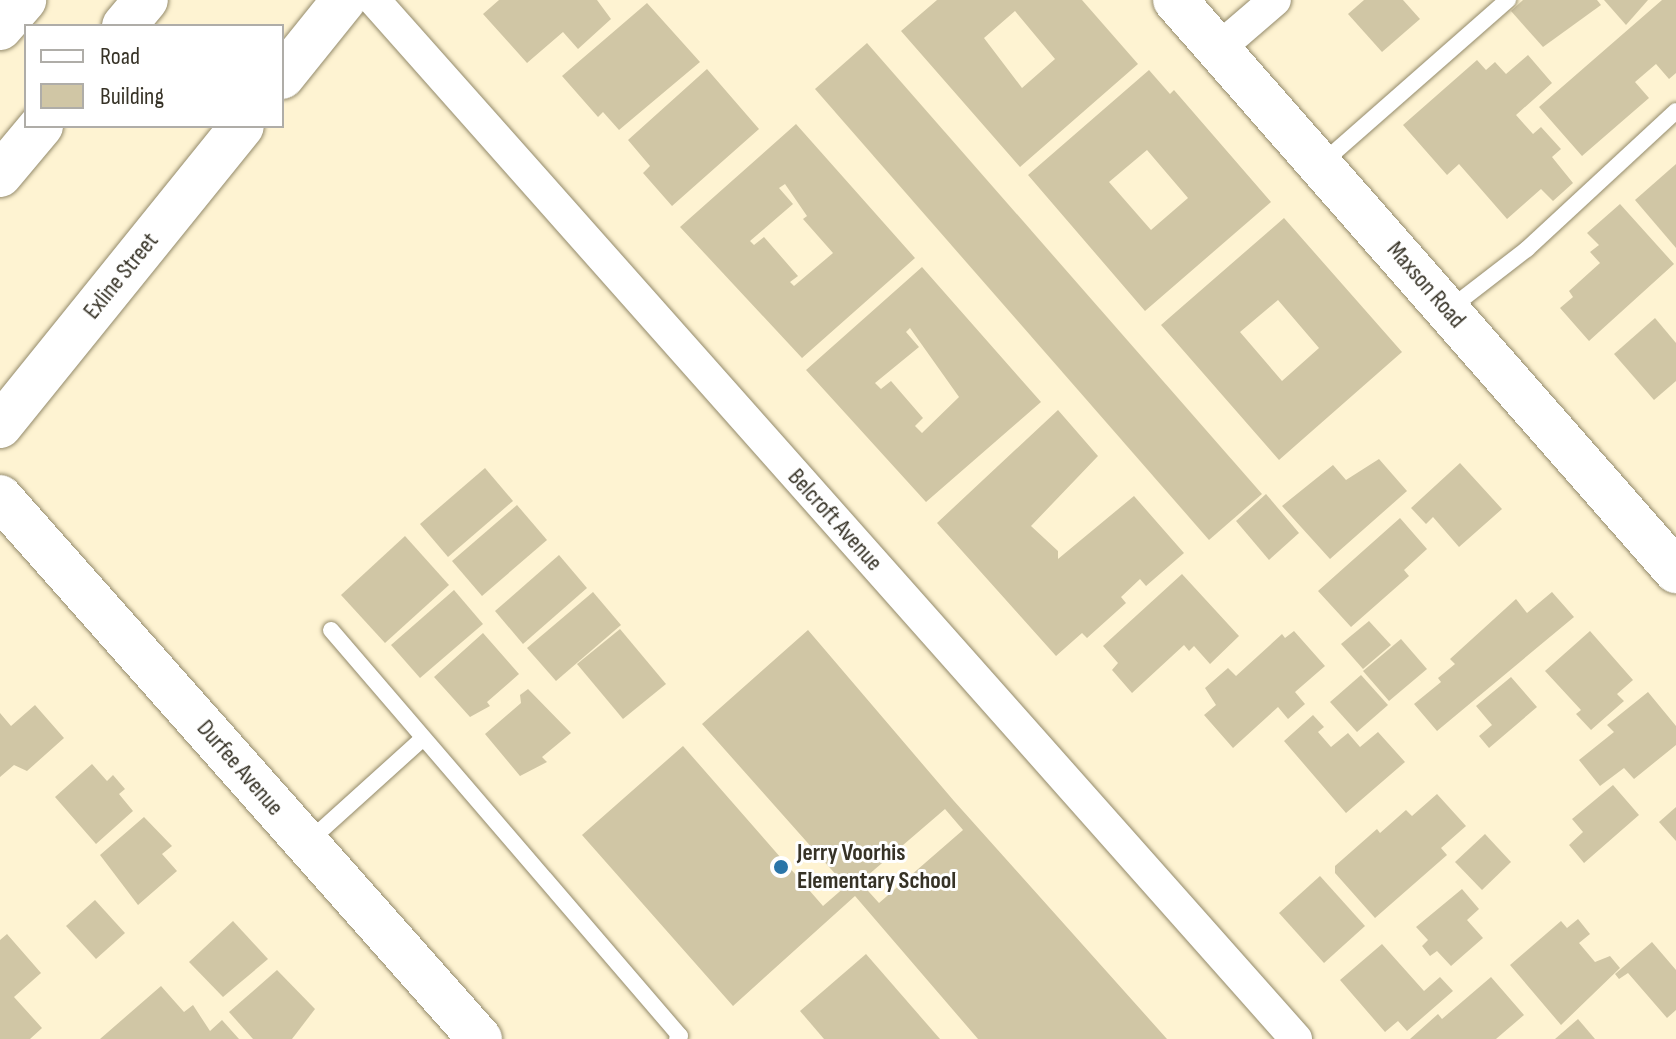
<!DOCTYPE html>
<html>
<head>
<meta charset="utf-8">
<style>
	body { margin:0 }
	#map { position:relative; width:1676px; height:1039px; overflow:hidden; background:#fef3d2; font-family:"Sofia Sans Condensed",sans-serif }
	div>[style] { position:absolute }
	.building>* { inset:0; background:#d0c6a5 }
	.roads { filter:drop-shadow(0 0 2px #938a6b) drop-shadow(0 0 2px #938a6b) }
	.lane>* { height:16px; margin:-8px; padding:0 8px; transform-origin:8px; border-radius:8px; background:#fff }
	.street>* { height:32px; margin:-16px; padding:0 16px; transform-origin:16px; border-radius:16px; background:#fff }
	.secondary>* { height:44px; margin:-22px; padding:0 22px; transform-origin:22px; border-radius:22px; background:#fff }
	.highway>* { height:44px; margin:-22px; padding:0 22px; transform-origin:22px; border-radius:22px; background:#fff }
	.dots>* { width:22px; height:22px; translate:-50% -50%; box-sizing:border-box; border:4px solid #fff; border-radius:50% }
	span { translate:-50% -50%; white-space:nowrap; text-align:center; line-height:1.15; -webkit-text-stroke:6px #fff; paint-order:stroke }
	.street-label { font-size:24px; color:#363226 }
	.poi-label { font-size:24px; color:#363226; font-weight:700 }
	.left { translate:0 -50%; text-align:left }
	.legend { position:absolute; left:24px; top:24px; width:260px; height:104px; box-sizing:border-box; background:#fff; border:2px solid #afada8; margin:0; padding:10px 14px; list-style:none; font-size:24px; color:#363226 }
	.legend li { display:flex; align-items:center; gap:16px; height:40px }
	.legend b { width:40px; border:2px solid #afada8 }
</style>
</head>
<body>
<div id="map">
	<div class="building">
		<i style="clip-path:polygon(499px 0,597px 0,611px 19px,578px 49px,563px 32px,527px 63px,483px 14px)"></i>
		<i style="clip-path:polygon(evenodd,937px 0,1082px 0,1138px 64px,1020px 167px,901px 31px,937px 0,1015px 11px,1055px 59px,1022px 88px,984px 38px,1015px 11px)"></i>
		<i style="clip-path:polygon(1364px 0,1403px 0,1420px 19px,1382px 52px,1348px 14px)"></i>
		<i style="clip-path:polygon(1523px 0,1597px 0,1601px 5px,1543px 47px,1511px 11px)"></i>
		<i style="clip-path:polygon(1604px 0,1648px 0,1626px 25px)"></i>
		<i style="clip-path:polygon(1662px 0,1676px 0,1676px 73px,1669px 79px,1656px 64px,1635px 82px,1649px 98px,1582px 156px,1539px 107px)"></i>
		<i style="clip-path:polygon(647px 3px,700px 62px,619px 130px,603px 112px,598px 117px,562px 76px)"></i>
		<i style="clip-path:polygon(867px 43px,1262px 494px,1209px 540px,815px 89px)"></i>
		<i style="clip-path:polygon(1528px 55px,1552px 83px,1516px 115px,1533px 134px,1541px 127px,1561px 149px,1552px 157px,1573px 183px,1553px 201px,1541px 189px,1507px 219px,1459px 164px,1447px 175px,1403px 125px,1477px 60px,1486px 70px,1495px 62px,1506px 74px)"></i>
		<i style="clip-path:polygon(707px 69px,759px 129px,672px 206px,643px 173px,650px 166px,628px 140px)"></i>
		<i style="clip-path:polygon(evenodd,1149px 70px,1170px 94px,1174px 90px,1271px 202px,1145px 311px,1028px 175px,1149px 70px,1147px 150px,1188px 198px,1151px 230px,1109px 182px,1147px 150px)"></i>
		<i style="clip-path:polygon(evenodd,796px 124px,915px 258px,802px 358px,680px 227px,796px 124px,785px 184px,807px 216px,803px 219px,833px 253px,794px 286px,790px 282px,798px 276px,764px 237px,754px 245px,750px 241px,793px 204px,779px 188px,785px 184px)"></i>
		<i style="clip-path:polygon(1676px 164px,1676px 248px,1635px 200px)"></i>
		<i style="clip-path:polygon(1620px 204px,1674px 264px,1589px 341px,1560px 308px,1573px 297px,1569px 291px,1600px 263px,1590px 252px,1599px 245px,1587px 233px)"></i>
		<i style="clip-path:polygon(evenodd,1284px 218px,1402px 352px,1279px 460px,1161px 325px,1284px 218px,1278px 300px,1319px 348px,1282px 381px,1240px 332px,1278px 300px)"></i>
		<i style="clip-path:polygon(evenodd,922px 267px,1041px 402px,926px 502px,806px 370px,922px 267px,910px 328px,959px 397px,922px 433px,915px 426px,923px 418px,891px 381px,881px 389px,875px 383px,919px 347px,906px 332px,910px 328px)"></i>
		<i style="clip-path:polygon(1655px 318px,1676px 343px,1676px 381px,1654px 400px,1614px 354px)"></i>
		<i style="clip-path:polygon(1058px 410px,1098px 456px,1031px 526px,1058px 551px,1058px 559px,1134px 496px,1184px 553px,1146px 586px,1140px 579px,1121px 597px,1126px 603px,1087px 638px,1082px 633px,1056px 656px,937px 523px)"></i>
		<i style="clip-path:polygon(1379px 459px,1407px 491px,1330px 559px,1282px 506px,1333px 465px,1346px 480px)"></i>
		<i style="clip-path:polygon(1460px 463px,1502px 509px,1459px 547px,1433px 517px,1426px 524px,1411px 508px)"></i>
		<i style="clip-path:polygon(485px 468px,513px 501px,448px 557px,420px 524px)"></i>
		<i style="clip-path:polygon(1266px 494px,1299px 533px,1269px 560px,1236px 521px)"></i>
		<i style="clip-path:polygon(517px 505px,547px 540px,482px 596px,452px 561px)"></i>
		<i style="clip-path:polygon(1400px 518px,1427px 549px,1404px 570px,1409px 576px,1351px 627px,1318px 591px)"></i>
		<i style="clip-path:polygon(405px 536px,449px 585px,385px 643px,341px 595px)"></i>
		<i style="clip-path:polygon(559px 555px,587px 588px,523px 644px,495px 611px)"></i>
		<i style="clip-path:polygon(1182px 574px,1239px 636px,1210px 664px,1194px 646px,1189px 651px,1184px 645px,1132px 693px,1112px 670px,1118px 663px,1103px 646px)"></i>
		<i style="clip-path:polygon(454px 590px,483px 624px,420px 678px,391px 645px)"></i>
		<i style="clip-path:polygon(593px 592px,621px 625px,556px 681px,527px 648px)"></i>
		<i style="clip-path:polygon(1552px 592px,1574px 617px,1437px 731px,1414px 704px,1441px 682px,1438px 678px,1455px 664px,1450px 659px,1516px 599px,1527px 613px)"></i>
		<i style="clip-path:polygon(1369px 621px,1391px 645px,1363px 669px,1341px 644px)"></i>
		<i style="clip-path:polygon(620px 629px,666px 684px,623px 719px,577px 664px)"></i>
		<i style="clip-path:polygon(evenodd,808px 630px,954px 801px,1167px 1039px,978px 1039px,855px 896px,733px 1006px,582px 835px,683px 746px,823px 906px,846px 886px,702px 724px,808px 630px,945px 809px,963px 830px,879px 903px,860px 882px,945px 809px)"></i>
		<i style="clip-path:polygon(1294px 631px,1325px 666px,1295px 692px,1305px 704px,1288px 719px,1278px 707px,1233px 748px,1204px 715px,1216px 705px,1205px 688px,1228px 668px,1236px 676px,1282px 634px,1285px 638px)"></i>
		<i style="clip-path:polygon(1590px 631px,1633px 680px,1617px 694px,1624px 701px,1591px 730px,1576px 714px,1581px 710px,1545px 671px)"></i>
		<i style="clip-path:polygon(483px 633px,519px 674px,487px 702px,490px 706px,470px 717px,434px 677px)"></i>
		<i style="clip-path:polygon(1401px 639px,1427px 669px,1389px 701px,1363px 671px)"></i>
		<i style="clip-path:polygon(1361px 675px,1388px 705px,1357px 732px,1330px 702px)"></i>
		<i style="clip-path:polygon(1511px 677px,1537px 707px,1489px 748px,1479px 736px,1492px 725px,1476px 706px)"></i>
		<i style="clip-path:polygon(528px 689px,571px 733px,542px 757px,547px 762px,520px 776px,485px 734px,521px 703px,520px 695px)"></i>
		<i style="clip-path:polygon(1648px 692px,1676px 726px,1676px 745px,1634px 779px,1624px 768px,1600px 786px,1579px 760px,1614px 732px,1607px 725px)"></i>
		<i style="clip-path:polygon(35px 705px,64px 738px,27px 771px,14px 765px,0 777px,0 713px,11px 726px)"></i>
		<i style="clip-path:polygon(1313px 715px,1324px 727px,1318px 732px,1331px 747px,1348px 733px,1360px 747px,1378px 732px,1405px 762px,1346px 813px,1284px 741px)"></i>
		<i style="clip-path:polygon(92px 764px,107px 781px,113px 775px,125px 789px,119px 794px,133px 811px,96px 844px,55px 797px)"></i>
		<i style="clip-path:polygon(1613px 785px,1639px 815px,1584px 863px,1569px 845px,1583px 832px,1572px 819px)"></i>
		<i style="clip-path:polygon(1437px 794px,1466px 826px,1441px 848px,1447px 855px,1375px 918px,1335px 873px,1335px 866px,1377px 829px,1380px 833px,1406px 810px,1412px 816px)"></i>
		<i style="clip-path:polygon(1676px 807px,1676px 841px,1659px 822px)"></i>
		<i style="clip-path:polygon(144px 817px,172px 846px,162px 854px,177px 871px,138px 905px,100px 855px)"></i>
		<i style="clip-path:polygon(1485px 834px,1511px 862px,1482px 890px,1455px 862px)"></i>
		<i style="clip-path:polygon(1320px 876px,1365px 926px,1324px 963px,1279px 913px)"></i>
		<i style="clip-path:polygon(1462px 889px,1479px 909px,1467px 920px,1483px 938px,1451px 966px,1437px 951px,1430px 956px,1422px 946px,1428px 940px,1416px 927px)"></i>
		<i style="clip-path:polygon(95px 900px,125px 933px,96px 959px,66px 926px)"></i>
		<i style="clip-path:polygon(1578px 919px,1590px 934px,1579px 943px,1595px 962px,1610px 956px,1620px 968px,1561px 1025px,1510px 965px,1561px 921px,1567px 928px)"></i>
		<i style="clip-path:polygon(233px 921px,268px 959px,223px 997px,189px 962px)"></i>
		<i style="clip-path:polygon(7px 934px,41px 973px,14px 997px,42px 1028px,30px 1039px,0 1039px,0 940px)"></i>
		<i style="clip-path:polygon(1652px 942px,1676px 970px,1676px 1010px,1667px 1018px,1628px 973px,1619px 979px,1615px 974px)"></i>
		<i style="clip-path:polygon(1382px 944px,1424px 991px,1440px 977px,1453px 991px,1407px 1031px,1398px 1021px,1385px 1032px,1340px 980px)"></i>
		<i style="clip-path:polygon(866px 954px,940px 1039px,824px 1039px,800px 1011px)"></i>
		<i style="clip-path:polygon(277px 970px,315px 1009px,292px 1039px,253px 1039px,229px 1012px)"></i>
		<i style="clip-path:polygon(1491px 977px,1524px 1015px,1496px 1039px,1410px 1039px,1438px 1014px,1442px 1019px)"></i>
		<i style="clip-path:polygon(161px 986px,184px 1012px,193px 1005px,210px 1031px,222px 1020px,239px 1039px,100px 1039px)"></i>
		<i style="clip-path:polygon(1578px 1019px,1595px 1039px,1555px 1039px)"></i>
	</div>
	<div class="roads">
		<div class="lane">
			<i style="left:1321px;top:164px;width:249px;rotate:-41.3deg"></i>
			<i style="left:1448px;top:310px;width:100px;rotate:-37.7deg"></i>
			<i style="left:1527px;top:249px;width:203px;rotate:-42.8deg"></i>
			<i style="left:331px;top:630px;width:535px;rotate:49.32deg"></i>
			<i style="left:680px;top:1036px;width:4px;rotate:135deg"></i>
			<i style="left:307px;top:843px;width:154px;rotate:-42.1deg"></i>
		</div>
		<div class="street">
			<i style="left:374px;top:0;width:1389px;rotate:48.41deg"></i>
			<i style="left:1218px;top:49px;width:75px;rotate:-40.7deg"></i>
		</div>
		<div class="secondary">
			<i style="left:1175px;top:0;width:760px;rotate:48.74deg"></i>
			<i style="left:282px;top:77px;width:99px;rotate:-51.2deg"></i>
			<i style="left:0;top:426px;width:385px;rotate:-51.1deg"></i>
			<i style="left:0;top:497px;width:724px;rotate:48.47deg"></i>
		</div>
		<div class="highway">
			<i style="left:124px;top:26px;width:34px;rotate:-50deg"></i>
			<i style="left:0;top:28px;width:37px;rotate:-49deg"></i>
			<i style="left:0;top:175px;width:64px;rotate:-50.1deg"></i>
		</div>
	</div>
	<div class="dots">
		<i style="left:781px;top:867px;background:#2a75a8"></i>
	</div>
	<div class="street-label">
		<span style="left:121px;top:276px;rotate:-51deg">Exline Street</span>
		<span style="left:1426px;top:285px;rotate:49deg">Maxson Road</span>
		<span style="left:835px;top:520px;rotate:48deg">Belcroft Avenue</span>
		<span style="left:240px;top:768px;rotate:49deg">Durfee Avenue</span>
	</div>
	<div class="poi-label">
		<span class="left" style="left:797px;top:867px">Jerry Voorhis<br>Elementary School</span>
	</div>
	<ul class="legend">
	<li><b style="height:10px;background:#fff"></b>Road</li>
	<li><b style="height:22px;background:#d0c6a5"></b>Building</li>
	</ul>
</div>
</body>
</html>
